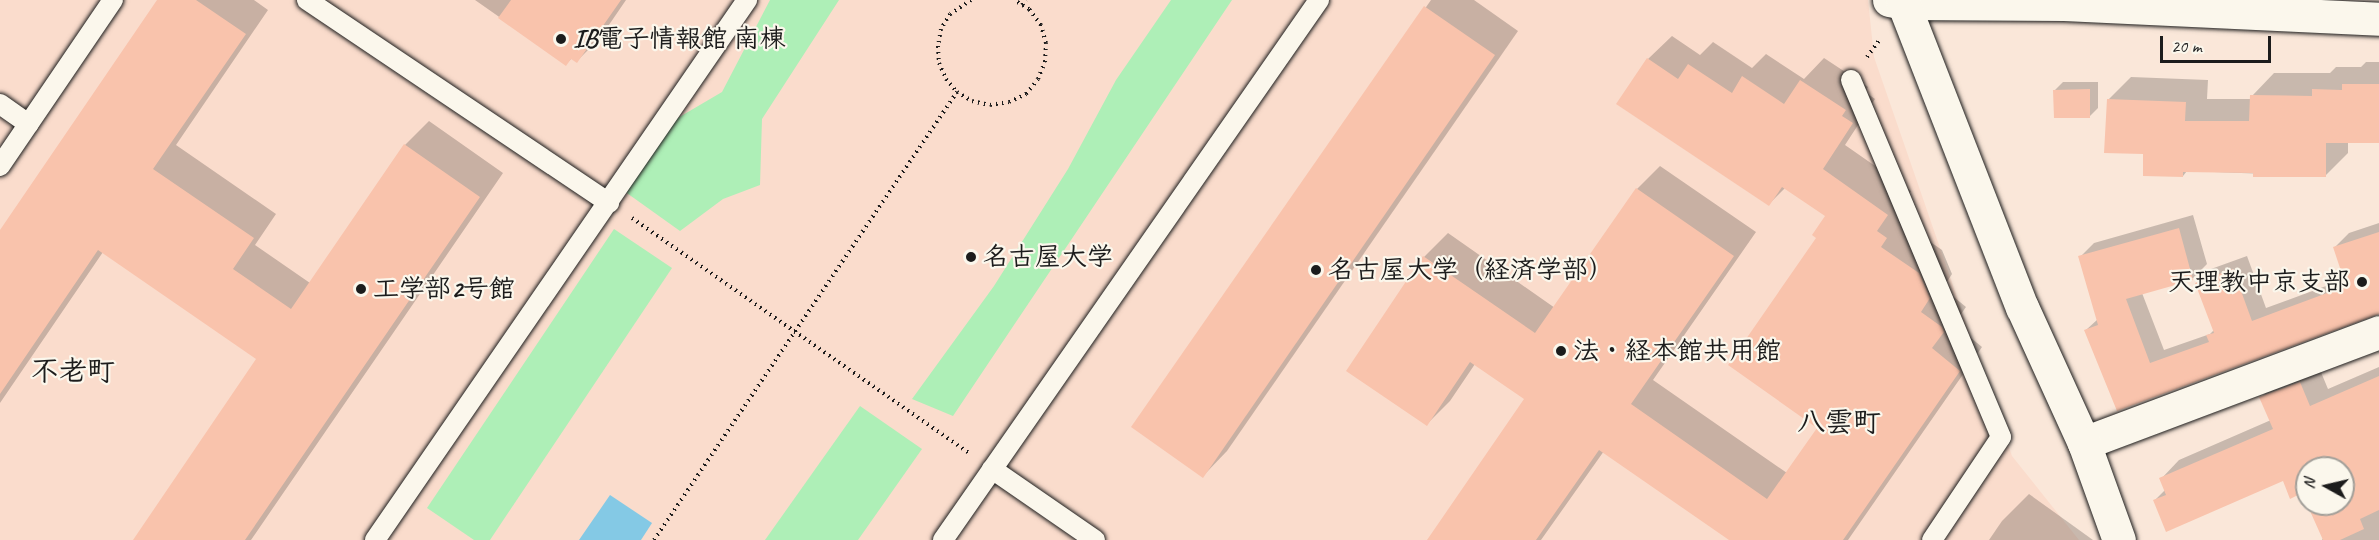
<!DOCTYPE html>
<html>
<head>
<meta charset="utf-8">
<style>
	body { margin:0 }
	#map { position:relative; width:2379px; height:540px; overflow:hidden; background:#fae7d9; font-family:Caveat,"Klee One",sans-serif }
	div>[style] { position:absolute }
	.built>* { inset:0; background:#fadccc }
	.green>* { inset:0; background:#aeefb7 }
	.water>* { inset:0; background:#84c9e5 }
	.shadow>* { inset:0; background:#0003 }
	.building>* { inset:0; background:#f9c3ac }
	.path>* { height:4px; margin-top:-2px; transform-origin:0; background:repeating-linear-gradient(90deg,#1c1c1c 0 1.5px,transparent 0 6px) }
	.roads { filter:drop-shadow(0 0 2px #1c1c1c) drop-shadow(0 0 2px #1c1c1c) }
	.service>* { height:20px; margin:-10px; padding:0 10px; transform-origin:10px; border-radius:10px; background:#fbf7ec }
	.minor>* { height:33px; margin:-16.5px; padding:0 16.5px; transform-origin:16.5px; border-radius:16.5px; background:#fbf7ec }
	.tertiary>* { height:33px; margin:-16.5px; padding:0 16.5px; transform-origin:16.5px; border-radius:16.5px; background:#fbf7ec }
	.dots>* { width:16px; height:16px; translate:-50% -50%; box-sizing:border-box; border:3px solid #fbf7ec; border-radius:50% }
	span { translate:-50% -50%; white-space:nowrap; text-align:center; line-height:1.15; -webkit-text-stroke:4.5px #fbf7ec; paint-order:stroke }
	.poi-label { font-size:26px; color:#1c1c1c; font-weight:700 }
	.left { translate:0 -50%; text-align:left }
	.right { translate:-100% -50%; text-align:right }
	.quarter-label { font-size:28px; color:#1c1c1c; font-weight:700 }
	.north { position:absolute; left:2295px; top:456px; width:60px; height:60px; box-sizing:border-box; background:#fbf7ec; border:2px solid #a29f99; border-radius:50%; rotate:278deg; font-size:16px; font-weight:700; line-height:24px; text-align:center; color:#1c1c1c }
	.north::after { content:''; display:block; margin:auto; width:21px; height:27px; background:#1c1c1c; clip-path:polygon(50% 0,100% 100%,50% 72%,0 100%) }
	.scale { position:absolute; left:2160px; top:36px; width:111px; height:27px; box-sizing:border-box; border:3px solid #1c1c1c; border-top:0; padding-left:8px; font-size:18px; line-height:21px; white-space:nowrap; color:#1c1c1c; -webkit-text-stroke:4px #fbf7ec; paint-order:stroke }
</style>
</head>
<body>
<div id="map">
	<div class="built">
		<i style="clip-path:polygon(0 0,1868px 0,1874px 57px,2012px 456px,2079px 540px,0 540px)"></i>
	</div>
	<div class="green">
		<i style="clip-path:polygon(770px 0,839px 0,762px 119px,760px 185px,723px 199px,680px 231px,624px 191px,676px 119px,722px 92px)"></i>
		<i style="clip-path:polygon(1171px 0,1232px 0,953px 416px,912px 399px,994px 286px,1068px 169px,1116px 80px)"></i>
		<i style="clip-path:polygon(614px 229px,672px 268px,490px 540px,474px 540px,427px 508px)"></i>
		<i style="clip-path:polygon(860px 406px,922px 449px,858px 540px,765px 540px)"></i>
	</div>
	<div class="water">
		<i style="clip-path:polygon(610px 495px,652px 523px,641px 540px,579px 540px)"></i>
	</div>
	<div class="shadow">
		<i style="clip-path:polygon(159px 0,254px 0,268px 10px,176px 145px,276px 214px,255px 245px,310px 283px,405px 145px,429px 121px,503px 173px,251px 540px,135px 540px,258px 359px,103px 252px,0 403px,0 232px)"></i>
		<i style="clip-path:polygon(475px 0,626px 0,600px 38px,577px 61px,572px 58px,566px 64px)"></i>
		<i style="clip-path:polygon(1431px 0,1474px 0,1518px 31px,1227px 451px,1203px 476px,1133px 427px)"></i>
		<i style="clip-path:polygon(1672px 36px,1700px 55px,1713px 42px,1752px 68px,1766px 54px,1804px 79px,1824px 58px,1868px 87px,1865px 92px,1875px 99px,1845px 145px,1911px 191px,1900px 207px,1903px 223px,1942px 250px,1952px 274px,1943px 288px,1966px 307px,1954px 324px,1982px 347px,1848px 540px,1731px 540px,1604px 451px,1541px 540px,1429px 540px,1526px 399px,1475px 364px,1450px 401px,1427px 424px,1348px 370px,1424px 257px,1448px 233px,1555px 308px,1637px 189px,1660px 166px,1756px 232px,1653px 380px,1787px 473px,1819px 427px,1819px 238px,1827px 216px,1785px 188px,1769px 204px,1618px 104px,1648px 59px)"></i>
		<i style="clip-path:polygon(2366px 62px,2379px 62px,2379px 142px,2348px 142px,2348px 153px,2325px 176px,2187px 171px,2183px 176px,2145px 153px,2108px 100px,2131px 77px,2208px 80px,2207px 99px,2252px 99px,2252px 96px,2274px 73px,2330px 73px,2336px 67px,2361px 67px)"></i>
		<i style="clip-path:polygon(2063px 82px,2098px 82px,2098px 108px,2090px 116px,2055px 90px)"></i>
		<i style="clip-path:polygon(2193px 215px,2207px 264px,2193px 278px,2142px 293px,2164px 350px,2210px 334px,2214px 330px,2197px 283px,2211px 269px,2247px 256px,2266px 308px,2345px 279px,2335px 247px,2349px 233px,2379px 223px,2379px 314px,2118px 409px,2086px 330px,2098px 319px,2080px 257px,2094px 243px)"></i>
		<i style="clip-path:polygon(2318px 365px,2328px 389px,2379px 367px,2379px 540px,2322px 540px,2323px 538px,2308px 504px,2343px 504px,2343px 468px,2307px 468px,2307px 501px,2303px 491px,2283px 479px,2154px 501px,2165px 490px,2161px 479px,2179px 460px,2271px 420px,2261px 398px,2279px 379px)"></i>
		<i style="clip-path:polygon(2029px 494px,2093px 540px,1989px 540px,2002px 521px)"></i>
	</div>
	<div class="building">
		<i style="clip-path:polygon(157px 0,196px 0,246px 34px,153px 169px,254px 238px,233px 269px,291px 309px,404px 144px,480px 197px,245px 540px,133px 540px,256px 359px,98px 250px,0 394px,0 230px)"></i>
		<i style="clip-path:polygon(511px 0,621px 0,577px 63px,571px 59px,566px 66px,498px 18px)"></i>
		<i style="clip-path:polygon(1424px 6px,1495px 55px,1203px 478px,1131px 427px)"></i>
		<i style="clip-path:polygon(1647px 58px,1678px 79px,1688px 64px,1732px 93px,1742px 76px,1784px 104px,1800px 80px,1846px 110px,1842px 116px,1853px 123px,1823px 169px,1888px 215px,1877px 231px,1887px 238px,1881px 247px,1919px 273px,1930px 298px,1921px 312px,1942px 327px,1944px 332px,1932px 348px,1960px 371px,1843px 540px,1729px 540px,1599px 450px,1536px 540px,1427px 540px,1524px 399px,1470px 362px,1427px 426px,1346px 371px,1423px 256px,1535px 333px,1636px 188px,1734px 256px,1631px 404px,1767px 499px,1817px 428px,1728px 365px,1816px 238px,1812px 235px,1825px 216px,1782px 187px,1769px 206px,1616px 104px)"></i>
		<i style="clip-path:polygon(2342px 84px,2379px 84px,2379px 143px,2326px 143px,2326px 177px,2253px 177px,2253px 173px,2183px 172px,2183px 177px,2143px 176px,2143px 154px,2104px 153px,2107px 99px,2186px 102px,2185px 121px,2249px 121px,2250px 95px,2312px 96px,2312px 89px,2342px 90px)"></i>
		<i style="clip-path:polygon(2090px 89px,2090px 118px,2054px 118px,2053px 90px)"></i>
		<i style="clip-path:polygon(2179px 228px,2193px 280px,2126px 299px,2150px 363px,2209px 342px,2206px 335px,2214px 333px,2195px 283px,2233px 269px,2252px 321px,2346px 286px,2333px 247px,2379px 232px,2379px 314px,2117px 411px,2084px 330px,2098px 325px,2078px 256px)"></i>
		<i style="clip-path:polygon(evenodd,2379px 376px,2379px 510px,2360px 519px,2364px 529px,2340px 540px,2323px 540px,2302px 493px,2290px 499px,2283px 481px,2166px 532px,2153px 500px,2166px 495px,2159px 478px,2273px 429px,2259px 397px,2300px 382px,2310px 406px,2379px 376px,2307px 468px,2343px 468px,2343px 504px,2307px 504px,2307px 468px)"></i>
	</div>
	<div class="path">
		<i style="left:971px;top:0;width:25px;rotate:146deg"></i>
		<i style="left:950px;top:14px;width:17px;rotate:121deg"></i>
		<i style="left:941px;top:29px;width:17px;rotate:100deg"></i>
		<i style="left:938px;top:46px;width:17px;rotate:87deg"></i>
		<i style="left:939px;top:63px;width:17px;rotate:66deg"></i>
		<i style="left:946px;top:79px;width:17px;rotate:50deg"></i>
		<i style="left:957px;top:92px;width:17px;rotate:31deg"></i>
		<i style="left:972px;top:101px;width:18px;rotate:13deg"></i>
		<i style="left:990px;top:105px;width:19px;rotate:-9deg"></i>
		<i style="left:1009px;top:102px;width:19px;rotate:-25deg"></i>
		<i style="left:1026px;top:94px;width:19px;rotate:-51deg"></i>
		<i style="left:1038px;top:79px;width:18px;rotate:-68deg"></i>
		<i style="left:1045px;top:62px;width:19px;rotate:-87deg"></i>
		<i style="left:1046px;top:43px;width:19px;rotate:-106deg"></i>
		<i style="left:1041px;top:25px;width:20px;rotate:-127deg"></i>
		<i style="left:1029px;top:9px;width:17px;rotate:-149deg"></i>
		<i style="left:1022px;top:5px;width:6px;rotate:-51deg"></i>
		<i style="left:1867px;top:57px;width:22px;rotate:-54deg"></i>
		<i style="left:632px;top:218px;width:412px;rotate:34.9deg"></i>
		<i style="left:654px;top:540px;width:541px;rotate:-55.93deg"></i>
	</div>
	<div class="roads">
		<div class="service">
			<i style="left:307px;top:0;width:364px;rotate:33.9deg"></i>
			<i style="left:1851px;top:80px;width:387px;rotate:67.2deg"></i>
			<i style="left:2001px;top:437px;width:124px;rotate:123.8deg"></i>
			<i style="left:0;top:104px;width:35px;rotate:35deg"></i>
			<i style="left:0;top:166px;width:201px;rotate:-55.8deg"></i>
			<i style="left:992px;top:469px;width:125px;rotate:34.6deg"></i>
			<i style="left:375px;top:540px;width:656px;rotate:-55.44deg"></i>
			<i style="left:943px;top:540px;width:658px;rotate:-55.15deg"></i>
		</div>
		<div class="minor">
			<i style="left:2084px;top:443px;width:315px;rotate:-20.6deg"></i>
		</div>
		<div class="tertiary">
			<i style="left:1889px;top:0;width:15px;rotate:11deg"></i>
			<i style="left:1904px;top:3px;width:160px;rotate:0.4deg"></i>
			<i style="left:2064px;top:4px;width:315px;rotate:2.7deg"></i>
			<i style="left:1902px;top:0;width:330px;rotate:68.7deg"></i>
			<i style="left:2022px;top:307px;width:149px;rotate:65.5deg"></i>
			<i style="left:2084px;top:443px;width:103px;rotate:70.2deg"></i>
		</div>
	</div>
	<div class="dots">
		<i style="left:561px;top:39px;background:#1c1c1c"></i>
		<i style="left:971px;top:257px;background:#1c1c1c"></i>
		<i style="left:1316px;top:270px;background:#1c1c1c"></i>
		<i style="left:2362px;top:282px;background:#1c1c1c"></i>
		<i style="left:361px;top:289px;background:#1c1c1c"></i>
		<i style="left:1561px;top:351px;background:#1c1c1c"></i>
	</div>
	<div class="poi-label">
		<span class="left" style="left:573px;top:39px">IB電子情報館 南棟</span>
		<span class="left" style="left:983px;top:257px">名古屋大学</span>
		<span class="left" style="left:1328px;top:270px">名古屋大学（経済学部）</span>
		<span class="right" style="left:2350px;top:282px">天理教中京支部</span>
		<span class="left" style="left:373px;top:289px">工学部2号館</span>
		<span class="left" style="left:1573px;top:351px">法・経本館共用館</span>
	</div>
	<div class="quarter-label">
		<span style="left:73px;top:371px">不老町</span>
		<span style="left:1839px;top:422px">八雲町</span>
	</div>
	<div class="north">N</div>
	<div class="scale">20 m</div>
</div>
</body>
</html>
